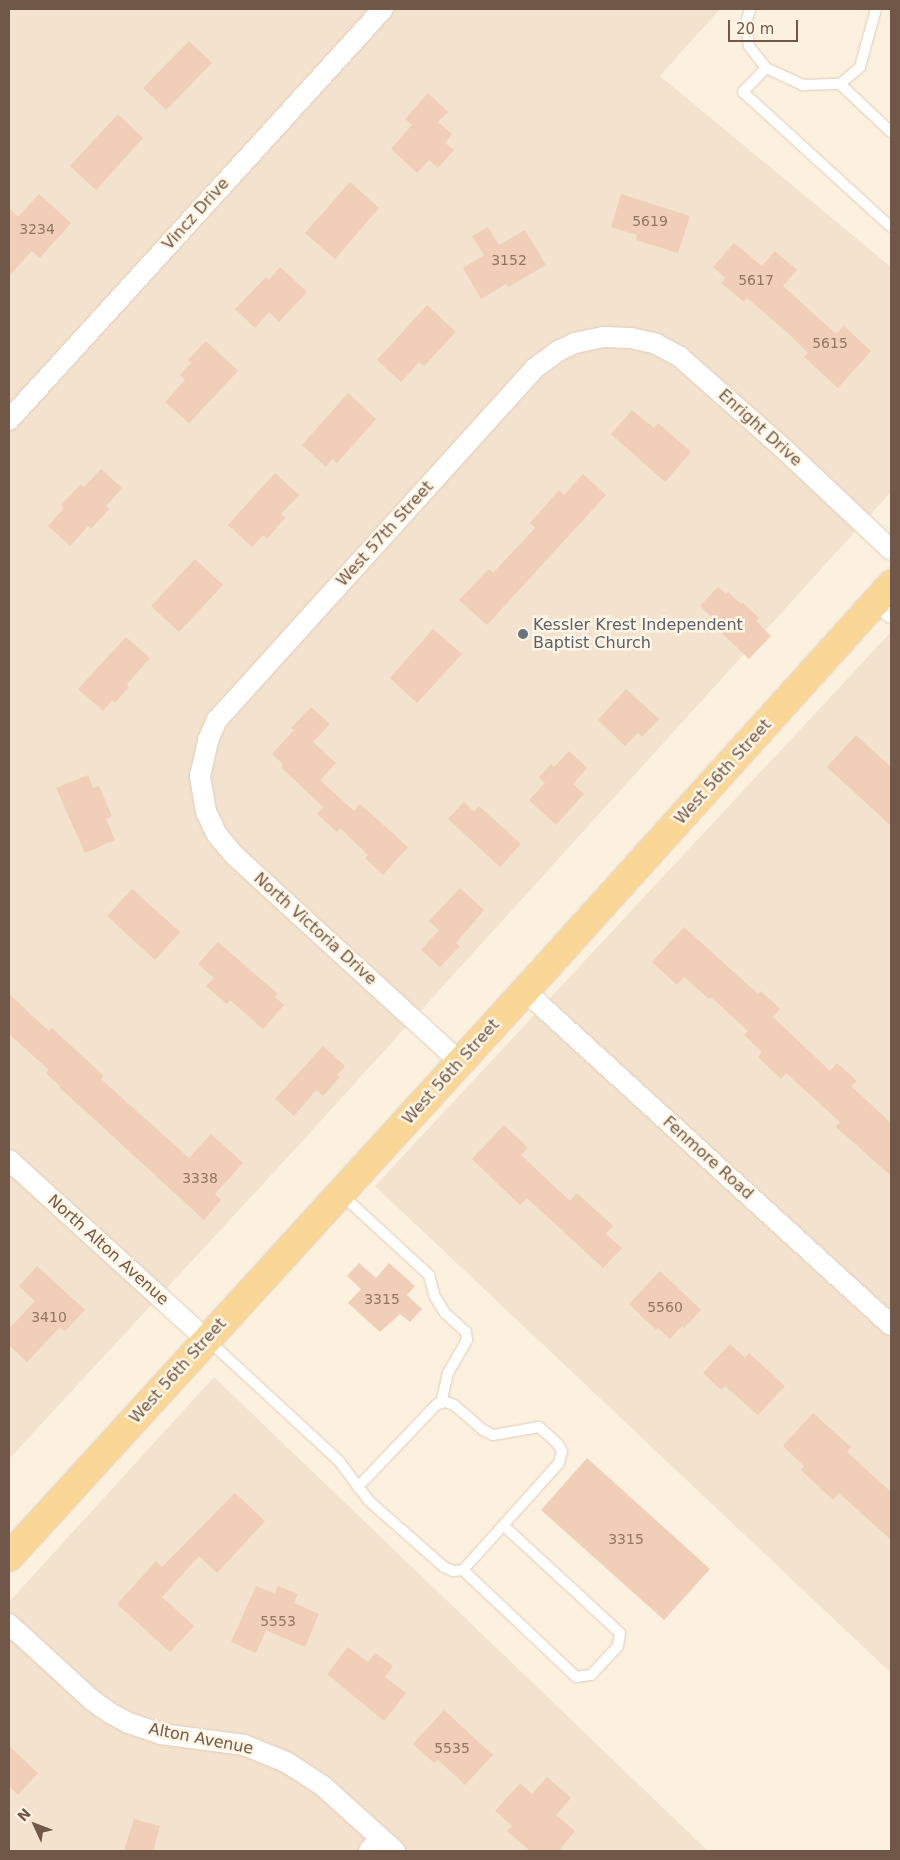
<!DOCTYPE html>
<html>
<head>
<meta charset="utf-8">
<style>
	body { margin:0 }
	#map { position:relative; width:900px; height:1860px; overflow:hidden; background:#fcf1df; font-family:"DejaVu Sans",sans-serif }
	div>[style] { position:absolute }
	.residential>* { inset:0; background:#f3e2ce }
	.building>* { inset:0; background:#f1ceb7 }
	.roads { filter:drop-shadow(0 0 1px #dfcdbb) drop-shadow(0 0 1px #dfcdbb) }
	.service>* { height:10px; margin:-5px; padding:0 5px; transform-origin:5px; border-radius:5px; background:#fff }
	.minor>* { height:20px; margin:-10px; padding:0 10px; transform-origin:10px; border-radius:10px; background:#fff }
	.primary>* { height:28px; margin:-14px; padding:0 14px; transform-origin:14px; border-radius:14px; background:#fad697 }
	.dots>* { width:14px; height:14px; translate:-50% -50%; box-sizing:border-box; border:2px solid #fff5e5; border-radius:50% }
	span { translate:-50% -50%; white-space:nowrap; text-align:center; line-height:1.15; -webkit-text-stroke:5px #fff5e5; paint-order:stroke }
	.number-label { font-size:14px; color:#917563 }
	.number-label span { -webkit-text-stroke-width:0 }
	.street-label { font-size:16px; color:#715747 }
	.worship-label { font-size:16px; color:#5b616d }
	.left { translate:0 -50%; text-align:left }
	.frame { position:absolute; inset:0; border:10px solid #715747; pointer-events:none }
	.north { position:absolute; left:10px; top:1800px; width:50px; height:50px; -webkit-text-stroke:4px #fff5e5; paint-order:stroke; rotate:313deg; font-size:14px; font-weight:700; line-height:20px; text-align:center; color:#715747 }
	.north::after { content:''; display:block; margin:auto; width:18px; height:22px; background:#715747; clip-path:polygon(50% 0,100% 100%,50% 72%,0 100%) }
	.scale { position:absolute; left:728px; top:20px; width:70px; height:22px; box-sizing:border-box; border:2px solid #715747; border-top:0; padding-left:6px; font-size:15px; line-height:18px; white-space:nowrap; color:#715747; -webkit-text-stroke:4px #fff5e5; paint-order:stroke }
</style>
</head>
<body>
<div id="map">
	<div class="residential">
		<i style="clip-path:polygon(9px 9px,720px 9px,660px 76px,891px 267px,891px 492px,298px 1146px,9px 1459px)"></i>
		<i style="clip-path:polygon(891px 632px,891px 1673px,375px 1186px)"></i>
		<i style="clip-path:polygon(214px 1377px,708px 1851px,9px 1851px,9px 1602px)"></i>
	</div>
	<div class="building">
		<i style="clip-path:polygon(189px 41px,212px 63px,166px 110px,143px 88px)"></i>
		<i style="clip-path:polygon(428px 93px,448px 112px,438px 122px,452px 134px,445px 143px,454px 150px,438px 168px,429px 160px,417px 173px,391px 149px,412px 125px,405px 119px)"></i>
		<i style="clip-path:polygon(118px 114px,143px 138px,96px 190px,70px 166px)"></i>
		<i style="clip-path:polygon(350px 182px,379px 208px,335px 259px,305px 233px)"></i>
		<i style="clip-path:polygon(39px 194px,71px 223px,40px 258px,32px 251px,9px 276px,9px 208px,18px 217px)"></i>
		<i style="clip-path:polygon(621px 194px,690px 216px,678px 253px,636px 240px,637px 235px,611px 227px)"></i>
		<i style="clip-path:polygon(488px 227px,499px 245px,525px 230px,546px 265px,508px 287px,506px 284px,481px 299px,463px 268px,484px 255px,472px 236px)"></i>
		<i style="clip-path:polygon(734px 243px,762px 266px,775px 251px,797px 270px,783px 286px,836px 334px,844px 326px,871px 351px,838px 388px,804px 357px,808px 353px,789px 334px,747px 298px,744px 302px,721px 283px,725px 278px,713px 267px)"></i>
		<i style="clip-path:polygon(280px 267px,307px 292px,279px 322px,269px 312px,255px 328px,235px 309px,266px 277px,269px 280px)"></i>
		<i style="clip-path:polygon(427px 305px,456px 332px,424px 366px,419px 362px,401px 382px,377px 360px)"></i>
		<i style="clip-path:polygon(206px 341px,238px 371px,189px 423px,165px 402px,185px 380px,180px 375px,191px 363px,188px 360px)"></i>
		<i style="clip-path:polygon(348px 393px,376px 419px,337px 463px,332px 459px,326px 467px,302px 445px)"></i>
		<i style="clip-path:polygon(632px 410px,654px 428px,658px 423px,691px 452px,665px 482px,611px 434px)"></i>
		<i style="clip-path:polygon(101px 469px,122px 488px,106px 506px,109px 509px,91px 529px,88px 526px,70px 546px,48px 526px,64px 508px,61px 505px,81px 484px,84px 487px)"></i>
		<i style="clip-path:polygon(275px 473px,299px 495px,281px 514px,285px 518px,267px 539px,263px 535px,252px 547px,228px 525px)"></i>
		<i style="clip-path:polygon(583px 474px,606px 495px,487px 625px,459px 600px,489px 569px,493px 573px,535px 528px,530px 523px,559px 490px,564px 495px)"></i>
		<i style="clip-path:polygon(195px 559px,223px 585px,179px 632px,151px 606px)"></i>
		<i style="clip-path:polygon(718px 587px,726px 594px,728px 592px,741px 604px,743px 603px,759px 618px,756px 621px,771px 636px,749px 659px,720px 631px,723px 628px,700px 606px)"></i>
		<i style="clip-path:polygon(433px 629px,462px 654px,417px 703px,390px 678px)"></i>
		<i style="clip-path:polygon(126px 637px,150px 658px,127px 684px,129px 687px,115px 703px,112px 700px,103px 711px,78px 689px)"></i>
		<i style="clip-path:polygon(626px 689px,659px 719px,642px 737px,638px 733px,625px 746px,598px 720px)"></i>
		<i style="clip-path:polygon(311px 707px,330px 724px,313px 742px,336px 763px,320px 780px,354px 811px,360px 804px,408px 847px,383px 875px,365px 858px,368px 855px,340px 828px,337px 832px,317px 814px,323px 807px,281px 767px,283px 764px,272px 754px,294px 730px,291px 728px)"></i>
		<i style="clip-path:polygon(856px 735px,891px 767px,891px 826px,827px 767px)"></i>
		<i style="clip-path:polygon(569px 751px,587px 768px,573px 784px,584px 794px,556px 825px,529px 800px,545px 783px,539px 777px,551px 764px,554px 767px)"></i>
		<i style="clip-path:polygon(88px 775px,93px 788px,99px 786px,112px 816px,106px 819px,115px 840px,85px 853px,56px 788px)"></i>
		<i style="clip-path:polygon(464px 802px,474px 812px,479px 806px,521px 844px,500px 867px,448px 819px)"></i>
		<i style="clip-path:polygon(460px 888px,484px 910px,456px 943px,460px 946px,440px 967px,421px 950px,439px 930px,429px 921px)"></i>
		<i style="clip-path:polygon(132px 889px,180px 932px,155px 960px,107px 916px)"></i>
		<i style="clip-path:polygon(684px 927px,758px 994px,761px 991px,780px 1009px,773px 1017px,830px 1071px,837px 1063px,857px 1081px,851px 1086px,891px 1123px,891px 1176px,836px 1127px,840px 1122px,786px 1073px,781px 1079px,758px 1057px,762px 1052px,744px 1035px,748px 1031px,711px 997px,709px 999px,684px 977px,677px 985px,652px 962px)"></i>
		<i style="clip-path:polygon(218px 942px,278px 994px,275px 997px,284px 1005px,263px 1029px,230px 1000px,227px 1004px,206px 986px,214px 978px,198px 964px)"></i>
		<i style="clip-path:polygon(9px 994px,49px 1031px,52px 1028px,104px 1076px,101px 1079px,189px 1158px,211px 1134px,243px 1163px,215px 1194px,221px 1200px,204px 1220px,59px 1087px,60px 1086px,46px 1073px,49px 1070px,9px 1034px)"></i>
		<i style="clip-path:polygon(323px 1046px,345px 1066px,337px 1075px,340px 1077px,323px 1096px,316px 1090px,294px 1116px,275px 1099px)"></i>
		<i style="clip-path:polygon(504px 1125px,528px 1148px,521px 1155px,570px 1201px,577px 1193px,613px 1226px,606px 1234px,622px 1248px,603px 1268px,527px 1198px,520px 1205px,472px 1159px)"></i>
		<i style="clip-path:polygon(359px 1263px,376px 1278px,389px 1263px,415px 1286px,407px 1295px,422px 1309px,410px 1322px,400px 1314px,380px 1332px,348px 1303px,361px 1289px,347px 1276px)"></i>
		<i style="clip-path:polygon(37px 1266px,85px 1310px,65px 1331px,60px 1327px,27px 1362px,9px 1345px,9px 1329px,35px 1301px,19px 1286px)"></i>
		<i style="clip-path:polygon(660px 1271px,701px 1310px,684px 1328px,682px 1326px,670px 1339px,658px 1328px,656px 1330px,629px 1304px)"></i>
		<i style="clip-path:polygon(730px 1344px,745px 1358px,749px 1353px,785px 1386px,758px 1415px,725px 1386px,721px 1390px,703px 1373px)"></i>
		<i style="clip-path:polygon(813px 1413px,851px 1447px,847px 1452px,891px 1492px,891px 1540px,839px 1493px,833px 1500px,801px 1470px,804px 1466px,783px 1446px)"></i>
		<i style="clip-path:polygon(587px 1458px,710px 1569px,664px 1620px,541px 1510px)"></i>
		<i style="clip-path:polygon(235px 1493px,265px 1521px,217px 1573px,199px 1556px,162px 1597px,194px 1626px,170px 1652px,117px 1604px,156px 1561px,162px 1567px)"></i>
		<i style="clip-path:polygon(256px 1586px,275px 1594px,278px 1586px,298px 1594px,294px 1603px,319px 1614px,305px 1647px,266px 1630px,256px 1653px,231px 1642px)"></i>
		<i style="clip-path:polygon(348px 1647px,368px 1662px,375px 1653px,393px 1666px,385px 1677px,406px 1693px,384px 1721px,327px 1674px)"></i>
		<i style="clip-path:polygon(444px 1710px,493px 1755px,465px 1785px,438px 1760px,434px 1763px,413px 1744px)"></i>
		<i style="clip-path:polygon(9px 1746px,38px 1773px,18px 1795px,9px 1786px)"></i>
		<i style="clip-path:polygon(547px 1777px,571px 1798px,556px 1815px,575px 1831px,559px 1851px,530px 1851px,507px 1831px,512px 1826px,495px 1811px,520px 1783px,532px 1794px)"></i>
		<i style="clip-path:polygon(134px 1819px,160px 1826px,153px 1851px,124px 1851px)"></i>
	</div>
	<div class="roads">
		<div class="service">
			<i style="left:750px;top:9px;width:15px;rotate:106deg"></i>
			<i style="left:746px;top:23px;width:23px;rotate:83deg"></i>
			<i style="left:749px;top:46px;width:28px;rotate:52deg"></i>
			<i style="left:766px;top:68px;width:41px;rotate:24.7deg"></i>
			<i style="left:803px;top:85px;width:37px;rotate:-2deg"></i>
			<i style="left:840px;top:84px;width:26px;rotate:-40deg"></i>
			<i style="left:860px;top:67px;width:60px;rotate:-74.6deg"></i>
			<i style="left:766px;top:68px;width:33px;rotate:134deg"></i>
			<i style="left:743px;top:92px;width:200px;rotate:42.4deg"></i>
			<i style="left:840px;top:84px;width:70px;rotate:43.3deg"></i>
			<i style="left:341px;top:1194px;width:120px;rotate:42.6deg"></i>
			<i style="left:429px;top:1275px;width:23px;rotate:75deg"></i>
			<i style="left:435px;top:1297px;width:19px;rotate:58deg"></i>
			<i style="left:445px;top:1313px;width:28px;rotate:42deg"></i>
			<i style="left:466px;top:1332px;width:8px;rotate:83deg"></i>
			<i style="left:467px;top:1340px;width:38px;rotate:120deg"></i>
			<i style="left:448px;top:1373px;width:31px;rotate:103deg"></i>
			<i style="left:208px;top:1340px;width:178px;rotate:42.7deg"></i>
			<i style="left:339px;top:1461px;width:50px;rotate:53.1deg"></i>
			<i style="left:369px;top:1501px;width:100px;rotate:41.3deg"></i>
			<i style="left:444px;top:1567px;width:10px;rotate:24deg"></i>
			<i style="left:453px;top:1571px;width:10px;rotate:-6deg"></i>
			<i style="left:463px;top:1570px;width:144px;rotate:-48.1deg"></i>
			<i style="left:559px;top:1463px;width:12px;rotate:-76deg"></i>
			<i style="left:562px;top:1451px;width:9px;rotate:-122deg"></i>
			<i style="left:557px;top:1443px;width:24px;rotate:-138deg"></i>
			<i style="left:539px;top:1427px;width:47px;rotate:170.1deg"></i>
			<i style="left:493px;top:1435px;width:11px;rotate:-153deg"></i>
			<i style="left:483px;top:1430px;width:38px;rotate:-139deg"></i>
			<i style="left:454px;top:1405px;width:9px;rotate:-159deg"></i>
			<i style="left:446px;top:1402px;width:9px;rotate:167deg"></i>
			<i style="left:437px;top:1404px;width:115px;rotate:133.6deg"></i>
			<i style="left:463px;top:1570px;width:156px;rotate:43.4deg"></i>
			<i style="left:576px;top:1677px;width:15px;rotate:-8deg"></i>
			<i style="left:591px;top:1675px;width:40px;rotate:-47deg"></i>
			<i style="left:618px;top:1646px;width:13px;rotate:-81deg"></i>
			<i style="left:620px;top:1633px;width:159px;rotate:-137.3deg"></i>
		</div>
		<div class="minor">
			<i style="left:9px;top:420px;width:556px;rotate:-47.7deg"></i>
			<i style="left:878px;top:600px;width:18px;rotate:45deg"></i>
			<i style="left:525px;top:991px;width:495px;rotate:42.4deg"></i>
			<i style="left:460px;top:1062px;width:306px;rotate:-137.5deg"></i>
			<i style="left:234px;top:855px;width:26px;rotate:-130deg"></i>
			<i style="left:217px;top:835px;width:26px;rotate:-115deg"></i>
			<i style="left:206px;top:811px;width:36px;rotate:-100deg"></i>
			<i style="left:200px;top:776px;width:37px;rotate:-77deg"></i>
			<i style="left:208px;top:740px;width:22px;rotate:-66deg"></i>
			<i style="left:217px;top:720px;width:474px;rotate:-47.9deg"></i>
			<i style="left:535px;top:368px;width:29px;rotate:-36deg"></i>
			<i style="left:558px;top:351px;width:19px;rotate:-25deg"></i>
			<i style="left:575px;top:343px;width:29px;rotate:-12deg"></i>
			<i style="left:603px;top:337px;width:28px;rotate:2deg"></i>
			<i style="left:631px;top:338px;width:26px;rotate:13deg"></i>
			<i style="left:656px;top:344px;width:27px;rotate:28deg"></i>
			<i style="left:680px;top:357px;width:139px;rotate:41.5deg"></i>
			<i style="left:784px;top:449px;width:147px;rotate:43.3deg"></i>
			<i style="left:9px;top:1160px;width:268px;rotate:42.3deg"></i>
			<i style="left:9px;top:1624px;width:114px;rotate:42.5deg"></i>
			<i style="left:93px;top:1701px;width:21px;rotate:35deg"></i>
			<i style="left:110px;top:1713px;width:21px;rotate:28deg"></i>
			<i style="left:129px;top:1723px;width:34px;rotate:19deg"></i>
			<i style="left:161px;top:1734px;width:84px;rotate:7.5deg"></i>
			<i style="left:244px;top:1745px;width:45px;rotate:22deg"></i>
			<i style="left:286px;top:1762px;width:44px;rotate:33deg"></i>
			<i style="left:323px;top:1786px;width:97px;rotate:42.1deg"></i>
			<i style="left:369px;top:1851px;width:17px;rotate:-50deg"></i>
		</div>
		<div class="primary">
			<i style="left:9px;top:1557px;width:766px;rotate:-47.65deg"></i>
			<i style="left:525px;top:991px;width:547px;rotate:-47.97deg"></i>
		</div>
	</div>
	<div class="dots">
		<i style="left:523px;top:634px;background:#6b7280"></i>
	</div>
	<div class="number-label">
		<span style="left:650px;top:221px">5619</span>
		<span style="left:37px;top:229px">3234</span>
		<span style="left:509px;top:260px">3152</span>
		<span style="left:756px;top:280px">5617</span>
		<span style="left:830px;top:343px">5615</span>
		<span style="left:200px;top:1178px">3338</span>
		<span style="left:382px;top:1299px">3315</span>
		<span style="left:665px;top:1307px">5560</span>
		<span style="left:49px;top:1317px">3410</span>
		<span style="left:626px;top:1539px">3315</span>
		<span style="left:278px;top:1621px">5553</span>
		<span style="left:452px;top:1748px">5535</span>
	</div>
	<div class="street-label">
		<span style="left:196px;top:214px;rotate:-48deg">Vincz Drive</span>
		<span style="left:760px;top:428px;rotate:42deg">Enright Drive</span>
		<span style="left:385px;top:534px;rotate:-48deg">West 57th Street</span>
		<span style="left:723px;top:772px;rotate:-48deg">West 56th Street</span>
		<span style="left:315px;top:929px;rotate:42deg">North Victoria Drive</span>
		<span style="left:451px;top:1072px;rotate:-48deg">West 56th Street</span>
		<span style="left:708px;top:1158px;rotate:42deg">Fenmore Road</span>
		<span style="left:108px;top:1250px;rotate:42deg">North Alton Avenue</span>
		<span style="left:178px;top:1371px;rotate:-48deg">West 56th Street</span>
		<span style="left:201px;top:1739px;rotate:11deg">Alton Avenue</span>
	</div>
	<div class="worship-label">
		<span class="left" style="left:533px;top:634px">Kessler Krest Independent<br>Baptist Church</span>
	</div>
	<div class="frame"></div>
	<div class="north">N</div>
	<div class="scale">20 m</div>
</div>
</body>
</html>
